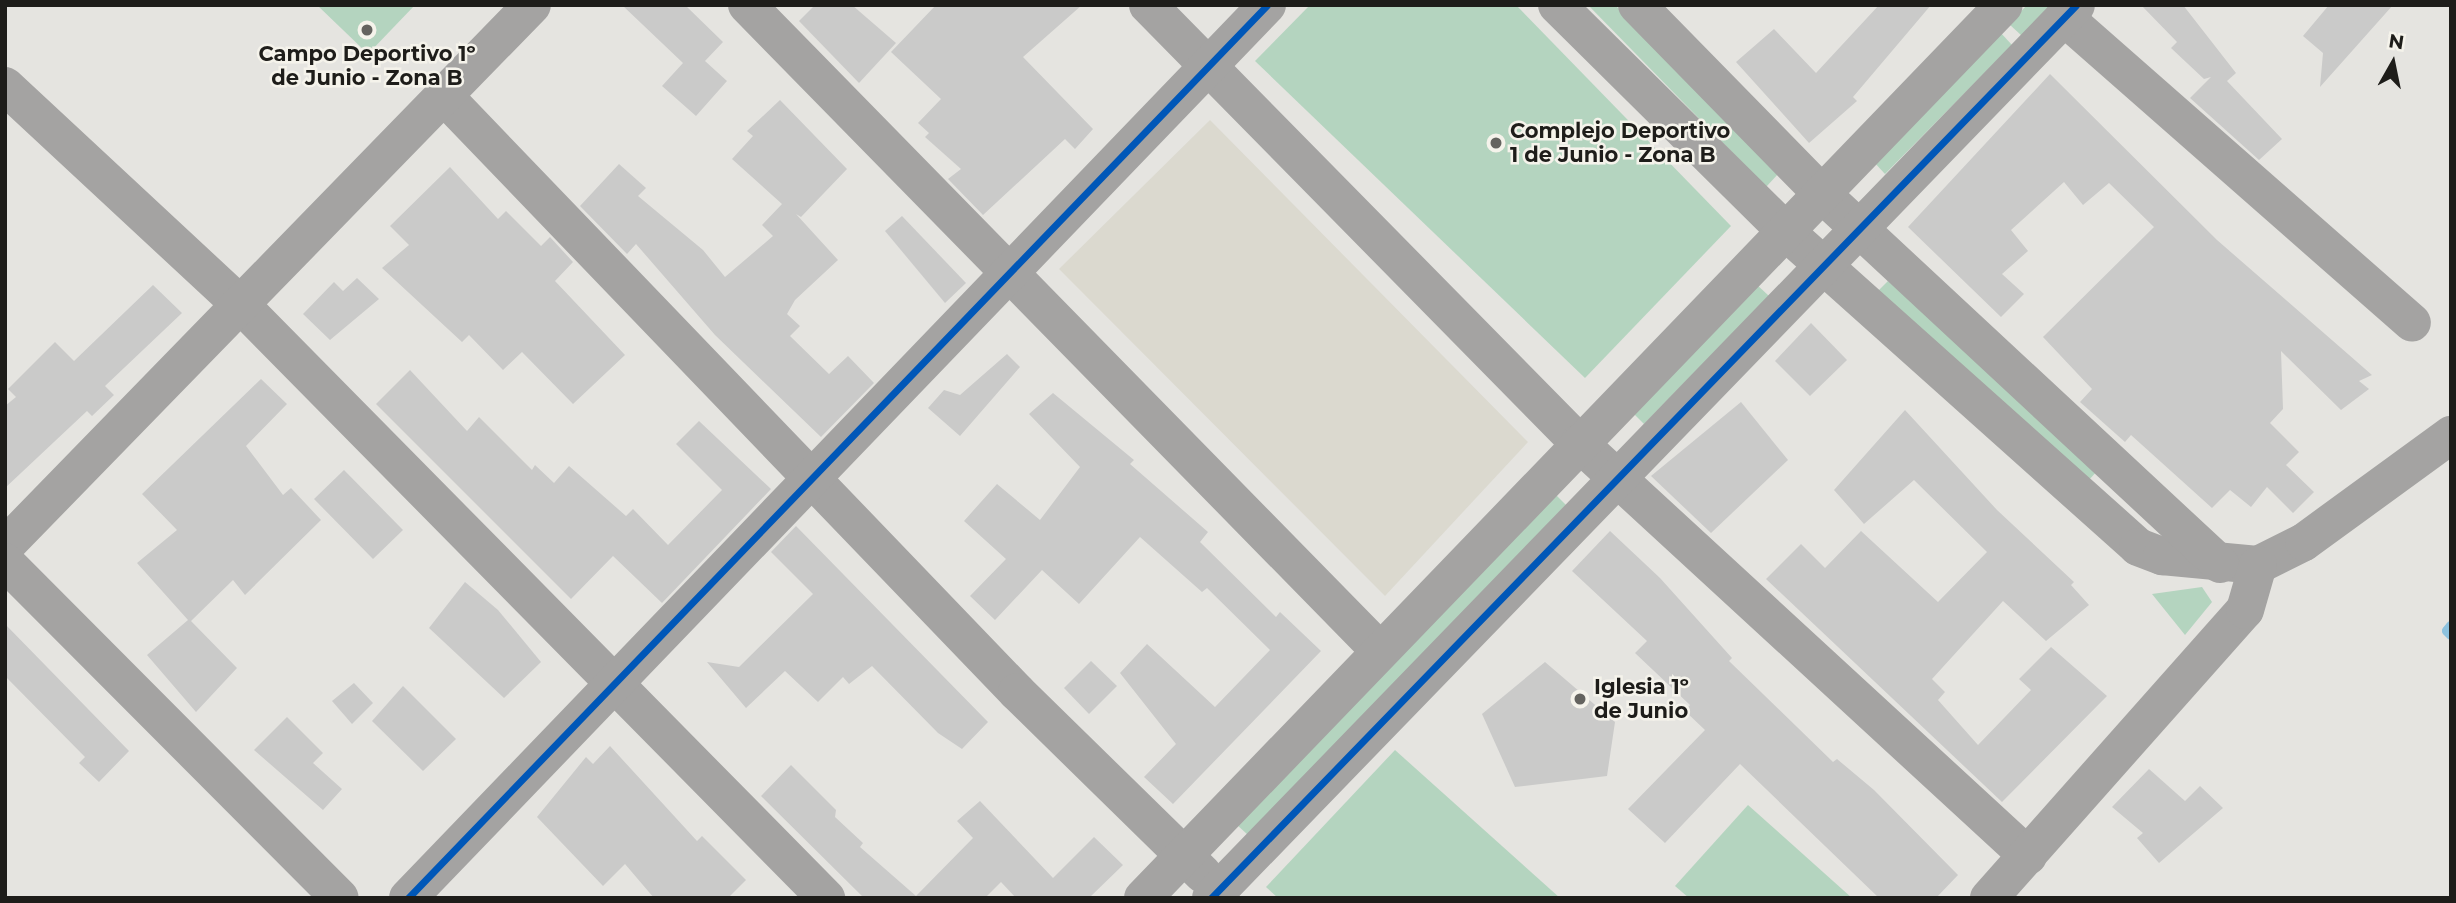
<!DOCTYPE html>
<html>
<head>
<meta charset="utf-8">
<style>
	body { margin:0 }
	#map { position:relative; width:2456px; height:903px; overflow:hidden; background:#e5e4e0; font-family:Montserrat,sans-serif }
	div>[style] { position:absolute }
	.built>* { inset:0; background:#dbd9cf }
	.green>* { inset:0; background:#b4d4bf }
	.stream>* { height:10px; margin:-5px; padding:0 5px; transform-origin:5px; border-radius:5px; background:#8dc2de }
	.building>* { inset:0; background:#cacac9 }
	.street>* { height:38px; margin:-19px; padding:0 19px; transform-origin:19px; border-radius:19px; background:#a4a3a2 }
	.cycleway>* { height:7px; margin:-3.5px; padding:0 3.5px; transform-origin:3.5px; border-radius:3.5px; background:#0057b8 }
	.dots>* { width:19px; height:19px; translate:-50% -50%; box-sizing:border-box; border:4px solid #f5f3eb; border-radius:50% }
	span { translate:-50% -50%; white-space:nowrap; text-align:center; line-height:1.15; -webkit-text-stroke:5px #f5f3eb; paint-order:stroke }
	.poi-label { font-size:21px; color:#1e1d1a; font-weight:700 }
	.left { translate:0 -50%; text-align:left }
	.frame { position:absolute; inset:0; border:7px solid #1e1d1a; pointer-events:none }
	.north { position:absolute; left:2358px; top:28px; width:70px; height:70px; -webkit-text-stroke:5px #f5f3eb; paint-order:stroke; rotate:9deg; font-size:19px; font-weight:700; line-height:28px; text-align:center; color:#1e1d1a }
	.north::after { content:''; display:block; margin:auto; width:24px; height:32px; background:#1e1d1a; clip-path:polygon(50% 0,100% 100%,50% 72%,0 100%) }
</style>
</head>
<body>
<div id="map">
	<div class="built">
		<i style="clip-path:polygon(1210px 120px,1528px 442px,1385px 596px,1059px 269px)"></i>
	</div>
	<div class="green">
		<i style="clip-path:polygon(317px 5px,415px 5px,368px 54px)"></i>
		<i style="clip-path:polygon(1310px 5px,1516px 5px,1731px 226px,1585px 378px,1255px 61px)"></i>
		<i style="clip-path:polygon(1588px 5px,1615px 5px,1779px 173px,1766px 187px)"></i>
		<i style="clip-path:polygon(2027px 5px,2051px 5px,2022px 36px,2009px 24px)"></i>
		<i style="clip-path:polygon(2000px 32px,2012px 45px,1885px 174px,1873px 161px)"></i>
		<i style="clip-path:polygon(1888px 281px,2100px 468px,2086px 483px,1875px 294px)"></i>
		<i style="clip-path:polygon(1755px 283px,1769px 296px,1644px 424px,1631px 411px)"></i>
		<i style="clip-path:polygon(1554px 493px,1566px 505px,1248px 835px,1236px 824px)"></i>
		<i style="clip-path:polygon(2202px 587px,2212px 602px,2185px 635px,2152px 594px)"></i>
		<i style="clip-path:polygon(1395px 750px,1560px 898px,1278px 898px,1266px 887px)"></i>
		<i style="clip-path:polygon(1748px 805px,1852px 898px,1689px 898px,1675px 886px)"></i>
	</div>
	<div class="stream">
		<i style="left:2451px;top:626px;width:6px;rotate:129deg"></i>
		<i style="left:2447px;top:631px;width:6px;rotate:45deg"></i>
	</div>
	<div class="building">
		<i style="clip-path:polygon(622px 5px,685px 5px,723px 42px,705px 61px,727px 81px,696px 116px,662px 86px,683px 63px)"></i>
		<i style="clip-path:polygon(815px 5px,852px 5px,896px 43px,859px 83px,799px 21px)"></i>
		<i style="clip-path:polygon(936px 5px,1082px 5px,1023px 57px,1093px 129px,1075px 149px,1065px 139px,983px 215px,948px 179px,961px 169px,925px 137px,929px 133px,918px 123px,941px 99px,891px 52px)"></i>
		<i style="clip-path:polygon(1879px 5px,1931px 5px,1853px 97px,1857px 101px,1809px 143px,1736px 62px,1774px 29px,1816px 73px)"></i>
		<i style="clip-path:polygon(2141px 5px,2183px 5px,2236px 73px,2227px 81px,2282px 139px,2259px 160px,2190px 98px,2211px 77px,2204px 79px,2171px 48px,2177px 42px)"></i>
		<i style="clip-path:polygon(2329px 5px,2393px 5px,2320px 87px,2323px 53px,2303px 36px)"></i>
		<i style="clip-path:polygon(2050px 74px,2217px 240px,2372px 375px,2359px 381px,2369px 389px,2341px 410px,2281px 351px,2283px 409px,2270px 423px,2299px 452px,2286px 465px,2314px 492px,2293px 513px,2267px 487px,2251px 507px,2230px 490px,2212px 508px,2131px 435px,2125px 442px,2080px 402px,2092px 389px,2043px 337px,2154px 227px,2109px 183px,2083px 205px,2064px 182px,2011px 230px,2028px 251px,2002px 274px,2024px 294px,2001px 317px,1908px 227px)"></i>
		<i style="clip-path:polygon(780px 100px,847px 169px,801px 217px,796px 214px,838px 260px,795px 300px,787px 314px,800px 326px,790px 336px,829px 374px,848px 356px,874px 383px,821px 437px,715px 335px,636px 244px,627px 254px,580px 206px,619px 164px,646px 188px,638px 196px,703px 250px,725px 277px,773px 236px,762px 225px,782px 204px,732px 159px,753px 136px,747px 131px)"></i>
		<i style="clip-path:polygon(450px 167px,498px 219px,506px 211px,541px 246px,550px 237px,573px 262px,555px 281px,625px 355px,573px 404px,522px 352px,503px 370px,469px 335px,462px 342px,382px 268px,409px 245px,390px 226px)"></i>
		<i style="clip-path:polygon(902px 216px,966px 283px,945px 303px,885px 231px)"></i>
		<i style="clip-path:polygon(357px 278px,379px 299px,330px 340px,303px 314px,334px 282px,343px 291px)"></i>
		<i style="clip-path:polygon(153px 285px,182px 313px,105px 386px,114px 395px,92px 416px,87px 411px,5px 488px,5px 406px,16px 397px,8px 389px,55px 342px,74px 361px)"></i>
		<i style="clip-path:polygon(1811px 323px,1847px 360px,1810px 396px,1775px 361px)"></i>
		<i style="clip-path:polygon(1007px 354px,1020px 367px,960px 436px,928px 408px,944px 390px,960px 395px)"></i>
		<i style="clip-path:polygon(410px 370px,467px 431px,479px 417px,532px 470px,535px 465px,554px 483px,569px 466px,626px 516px,633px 509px,668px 545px,722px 490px,676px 444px,699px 421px,771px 489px,662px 603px,613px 556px,571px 599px,376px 404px)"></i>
		<i style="clip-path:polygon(261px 379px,287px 404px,246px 446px,283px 495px,291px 488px,321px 520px,245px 595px,233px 580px,191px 621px,237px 668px,196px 712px,147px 655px,188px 620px,137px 563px,177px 530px,142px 494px)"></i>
		<i style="clip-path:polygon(1053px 393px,1134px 460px,1130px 464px,1208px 532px,1200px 542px,1276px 617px,1280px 612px,1321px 651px,1173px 804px,1144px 777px,1176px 744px,1120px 673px,1147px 644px,1215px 707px,1270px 650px,1207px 588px,1202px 592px,1140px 537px,1079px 604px,1042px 570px,995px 620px,970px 596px,1006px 559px,964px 521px,997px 484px,1040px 520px,1080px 467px,1029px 414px)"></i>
		<i style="clip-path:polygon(1741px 402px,1788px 460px,1711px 533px,1651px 476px)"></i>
		<i style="clip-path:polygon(1905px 410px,1997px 510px,2074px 582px,2071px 585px,2089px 605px,2046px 641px,2003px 601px,1932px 679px,1945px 692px,1938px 700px,1978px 745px,2031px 690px,2019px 679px,2051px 647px,2107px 696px,2002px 802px,1766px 579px,1801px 544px,1825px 568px,1861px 531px,1938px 602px,1987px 552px,1914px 480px,1864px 524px,1834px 490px)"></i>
		<i style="clip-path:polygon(344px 470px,403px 530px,373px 559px,314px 499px)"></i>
		<i style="clip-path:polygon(796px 526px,988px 722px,962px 749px,938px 733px,872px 666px,849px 684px,843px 677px,818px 702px,785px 671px,746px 708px,707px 662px,739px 667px,813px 594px,771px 552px)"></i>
		<i style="clip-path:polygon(1610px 531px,1660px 578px,1732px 658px,1729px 661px,1833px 762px,1837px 759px,1874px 790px,1958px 875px,1936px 898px,1879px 898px,1740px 764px,1665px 843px,1628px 809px,1705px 730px,1685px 711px,1690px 705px,1635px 653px,1647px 641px,1572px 571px)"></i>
		<i style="clip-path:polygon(465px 582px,498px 610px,541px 662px,504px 698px,429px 628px)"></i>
		<i style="clip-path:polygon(5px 624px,129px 751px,99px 782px,79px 763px,85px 757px,5px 676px)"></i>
		<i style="clip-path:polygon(1091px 661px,1117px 686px,1089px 714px,1064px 688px)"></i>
		<i style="clip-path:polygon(1545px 662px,1615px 722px,1607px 776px,1515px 787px,1482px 714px)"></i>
		<i style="clip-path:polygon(354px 683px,373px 703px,352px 724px,332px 701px)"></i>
		<i style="clip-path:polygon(403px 686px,456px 739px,423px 771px,372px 721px)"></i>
		<i style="clip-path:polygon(287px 717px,323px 753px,313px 763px,342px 789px,323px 810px,254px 750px)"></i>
		<i style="clip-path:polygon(610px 746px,697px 841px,702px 836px,746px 880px,728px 898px,654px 898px,625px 864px,603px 886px,537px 817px,586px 757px,593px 764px)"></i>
		<i style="clip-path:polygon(791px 765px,836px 810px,835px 817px,863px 843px,860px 847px,916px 896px,973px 838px,957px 821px,980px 801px,1053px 878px,1094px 837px,1123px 865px,1089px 898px,1016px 898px,1001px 882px,985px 898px,864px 898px,761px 796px)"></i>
		<i style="clip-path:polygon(2149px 769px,2185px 801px,2200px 786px,2223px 808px,2159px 863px,2137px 838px,2143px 833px,2112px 807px)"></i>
	</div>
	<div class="street">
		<i style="left:747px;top:5px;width:904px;rotate:45.58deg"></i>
		<i style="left:1148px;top:5px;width:614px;rotate:45.46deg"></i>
		<i style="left:1579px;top:443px;width:610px;rotate:42.61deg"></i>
		<i style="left:1557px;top:5px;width:322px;rotate:44.7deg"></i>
		<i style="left:1786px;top:232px;width:472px;rotate:41.8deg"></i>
		<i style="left:2138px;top:547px;width:26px;rotate:21deg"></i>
		<i style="left:2162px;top:556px;width:96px;rotate:5.4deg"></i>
		<i style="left:2258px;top:565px;width:51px;rotate:-26.6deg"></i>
		<i style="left:2304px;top:542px;width:182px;rotate:-36.1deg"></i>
		<i style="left:1637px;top:5px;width:266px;rotate:45.6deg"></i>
		<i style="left:1823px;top:195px;width:542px;rotate:42.91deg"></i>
		<i style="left:2064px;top:17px;width:463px;rotate:41.3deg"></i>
		<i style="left:5px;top:86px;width:323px;rotate:42.9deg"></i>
		<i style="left:242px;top:306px;width:832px;rotate:45.39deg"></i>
		<i style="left:444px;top:96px;width:827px;rotate:46.13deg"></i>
		<i style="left:1017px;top:692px;width:260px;rotate:44.4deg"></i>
		<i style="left:5px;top:546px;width:755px;rotate:-45.75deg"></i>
		<i style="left:5px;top:562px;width:474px;rotate:45.1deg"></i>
		<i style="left:408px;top:898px;width:1239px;rotate:-46.11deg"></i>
		<i style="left:1143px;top:898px;width:1240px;rotate:-46.05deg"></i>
		<i style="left:1211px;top:898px;width:1243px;rotate:-45.91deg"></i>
		<i style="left:1989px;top:898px;width:385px;rotate:-48.4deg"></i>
		<i style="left:2245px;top:610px;width:47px;rotate:-73.9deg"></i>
	</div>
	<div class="cycleway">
		<i style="left:408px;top:898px;width:1239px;rotate:-46.11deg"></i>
		<i style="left:1211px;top:898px;width:1243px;rotate:-45.91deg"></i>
	</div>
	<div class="dots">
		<i style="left:367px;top:30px;background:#64635f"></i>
		<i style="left:1496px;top:143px;background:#64635f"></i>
		<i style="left:1580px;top:699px;background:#64635f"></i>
	</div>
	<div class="poi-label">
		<span style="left:367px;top:66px">Campo Deportivo 1º<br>de Junio - Zona B</span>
		<span class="left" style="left:1510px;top:143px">Complejo Deportivo<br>1 de Junio - Zona B</span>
		<span class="left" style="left:1594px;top:699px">Iglesia 1º<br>de Junio</span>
	</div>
	<div class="frame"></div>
	<div class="north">N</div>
</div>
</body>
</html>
